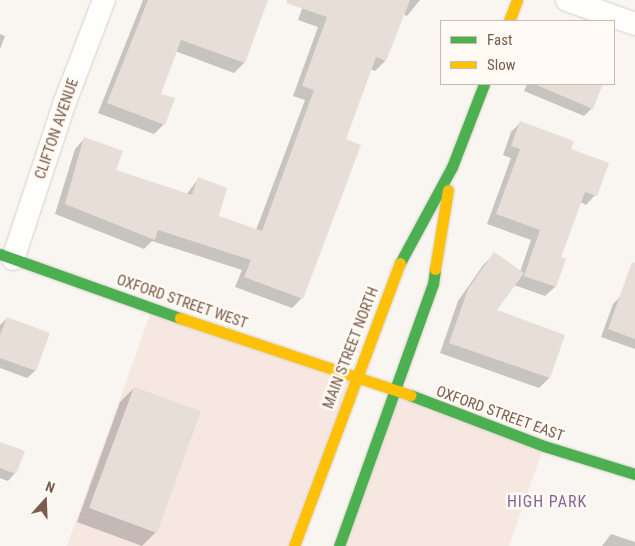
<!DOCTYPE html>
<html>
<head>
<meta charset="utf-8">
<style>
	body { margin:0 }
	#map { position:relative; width:635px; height:546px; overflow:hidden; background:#f9f5f0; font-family:"Roboto Condensed",sans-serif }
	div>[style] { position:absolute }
	.commercial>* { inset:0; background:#f6e8e1 }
	.shadow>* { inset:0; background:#0003 }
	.building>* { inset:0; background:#e6ded7 }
	.roads { filter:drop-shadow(0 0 1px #d7d1cb) drop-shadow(0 0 1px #d7d1cb) }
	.street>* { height:22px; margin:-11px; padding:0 11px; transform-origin:11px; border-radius:11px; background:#fefefd }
	.fast>* { height:11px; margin:-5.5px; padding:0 5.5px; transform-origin:5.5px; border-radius:5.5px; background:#4caf50 }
	.slow>* { height:11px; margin:-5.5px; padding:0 5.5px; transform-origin:5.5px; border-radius:5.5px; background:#ffc107 }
	span { translate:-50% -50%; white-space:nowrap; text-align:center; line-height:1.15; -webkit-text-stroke:5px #fffaf3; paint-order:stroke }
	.street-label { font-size:15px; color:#7a5c4d }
	.neighbourhood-label { font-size:16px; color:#846695; letter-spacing:1px }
	.legend { position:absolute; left:440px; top:20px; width:175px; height:65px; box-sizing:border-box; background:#fffaf3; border:1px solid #cabbb1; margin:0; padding:6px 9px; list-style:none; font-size:15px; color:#7a5c4d }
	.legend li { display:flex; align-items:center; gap:10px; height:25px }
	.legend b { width:25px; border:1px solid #cabbb1 }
	.north { position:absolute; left:20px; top:476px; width:50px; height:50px; -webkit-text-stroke:4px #fffaf3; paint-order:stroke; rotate:20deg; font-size:14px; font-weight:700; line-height:20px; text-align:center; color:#7a5c4d }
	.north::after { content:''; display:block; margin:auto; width:18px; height:22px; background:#7a5c4d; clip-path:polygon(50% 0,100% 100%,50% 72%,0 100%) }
</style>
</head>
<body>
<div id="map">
	<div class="commercial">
		<i style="clip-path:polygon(152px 309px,356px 375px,294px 546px,67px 546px)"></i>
		<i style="clip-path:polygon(396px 392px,544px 446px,509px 546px,339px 546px)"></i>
	</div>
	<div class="shadow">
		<i style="clip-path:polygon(143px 0,266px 0,244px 63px,234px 73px,175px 51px,160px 94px,164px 124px,154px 134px,98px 113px)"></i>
		<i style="clip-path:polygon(305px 0,420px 0,407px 16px,403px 14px,385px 61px,375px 71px,370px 69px,345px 140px,302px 298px,292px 308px,235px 287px,242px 270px,152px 241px,144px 249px,55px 214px,75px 149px,84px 139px,114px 171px,186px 195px,198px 179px,217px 217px,256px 230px,305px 100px,293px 96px,318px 27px,298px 20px)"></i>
		<i style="clip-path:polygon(0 34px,5px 36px,0 49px)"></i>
		<i style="clip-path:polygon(527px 84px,602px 84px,592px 108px,584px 116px,524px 91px)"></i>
		<i style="clip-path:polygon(521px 122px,569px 150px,595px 195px,586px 205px,580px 202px,559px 258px,564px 259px,555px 287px,545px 296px,514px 285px,495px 311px,564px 336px,549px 378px,539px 388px,440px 353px,458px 301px,484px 264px,495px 254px,520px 272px,531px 240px,487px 224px,511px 158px,503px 155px,511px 132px)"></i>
		<i style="clip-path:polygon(621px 296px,635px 301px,635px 349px,601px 337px,613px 304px)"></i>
		<i style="clip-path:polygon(7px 318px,35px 371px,27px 378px,0 368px,0 325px)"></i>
		<i style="clip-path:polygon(134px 388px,156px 532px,142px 546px,77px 522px,120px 402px)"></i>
		<i style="clip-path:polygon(0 444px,15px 473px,8px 481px,0 478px)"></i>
		<i style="clip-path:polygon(611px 534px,635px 542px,635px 546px,602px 546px)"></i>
	</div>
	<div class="building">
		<i style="clip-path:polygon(148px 0,268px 0,245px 63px,181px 40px,161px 94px,175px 98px,165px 125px,107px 103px)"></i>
		<i style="clip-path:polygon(287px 0,410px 0,386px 61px,376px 57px,346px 139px,361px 145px,303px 299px,244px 277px,251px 260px,158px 230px,155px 240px,65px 204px,84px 137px,123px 151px,116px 170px,192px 195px,198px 177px,227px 188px,219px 216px,262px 231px,314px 90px,302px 86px,327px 17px,286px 3px)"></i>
		<i style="clip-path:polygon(534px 84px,603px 84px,593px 109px)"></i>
		<i style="clip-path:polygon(520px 121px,574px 141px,571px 149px,609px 163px,597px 196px,585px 192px,561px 257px,566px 259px,556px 287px,524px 276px,540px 230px,496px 214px,520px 149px,511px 146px)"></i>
		<i style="clip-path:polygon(494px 252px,524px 273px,497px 310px,565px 335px,550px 378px,449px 343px,468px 289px)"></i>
		<i style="clip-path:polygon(632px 262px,635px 263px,635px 339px,608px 329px)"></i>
		<i style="clip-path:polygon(7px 317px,50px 333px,36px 371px,0 358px,0 335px)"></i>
		<i style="clip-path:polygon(134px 387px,201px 411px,157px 533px,89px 508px)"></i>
		<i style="clip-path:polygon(0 442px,25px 451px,16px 474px,0 468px)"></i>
	</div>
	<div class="roads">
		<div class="street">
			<i style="left:567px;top:0;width:72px;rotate:19.4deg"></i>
			<i style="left:13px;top:259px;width:165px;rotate:-71.7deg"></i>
			<i style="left:65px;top:102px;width:109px;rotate:-69.1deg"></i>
		</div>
		<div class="fast">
			<i style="left:0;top:254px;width:191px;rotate:19.6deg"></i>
			<i style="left:400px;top:263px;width:109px;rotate:-61.6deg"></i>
			<i style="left:452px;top:167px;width:89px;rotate:-68.9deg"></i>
			<i style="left:410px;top:395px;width:143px;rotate:20.8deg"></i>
			<i style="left:544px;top:446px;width:95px;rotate:17.1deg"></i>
			<i style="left:339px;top:546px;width:278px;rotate:-70.3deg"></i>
			<i style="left:433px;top:284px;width:15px;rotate:-82deg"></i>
		</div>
		<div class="slow">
			<i style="left:509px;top:21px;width:22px;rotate:-69deg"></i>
			<i style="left:435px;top:269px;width:80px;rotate:-80.7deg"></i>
			<i style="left:180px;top:318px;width:243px;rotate:18.5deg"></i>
			<i style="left:294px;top:546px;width:302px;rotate:-69.5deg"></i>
		</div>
	</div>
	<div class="street-label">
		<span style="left:57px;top:129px;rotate:-71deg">CLIFTON AVENUE</span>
		<span style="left:182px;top:302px;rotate:19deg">OXFORD STREET WEST</span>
		<span style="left:351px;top:348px;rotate:-69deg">MAIN STREET NORTH</span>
		<span style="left:500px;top:414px;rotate:20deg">OXFORD STREET EAST</span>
	</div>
	<div class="neighbourhood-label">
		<span style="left:547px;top:502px">HIGH PARK</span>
	</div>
	<ul class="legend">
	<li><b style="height:6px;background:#4caf50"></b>Fast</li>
	<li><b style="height:6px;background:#ffc107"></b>Slow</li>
	</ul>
	<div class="north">N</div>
</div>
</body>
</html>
